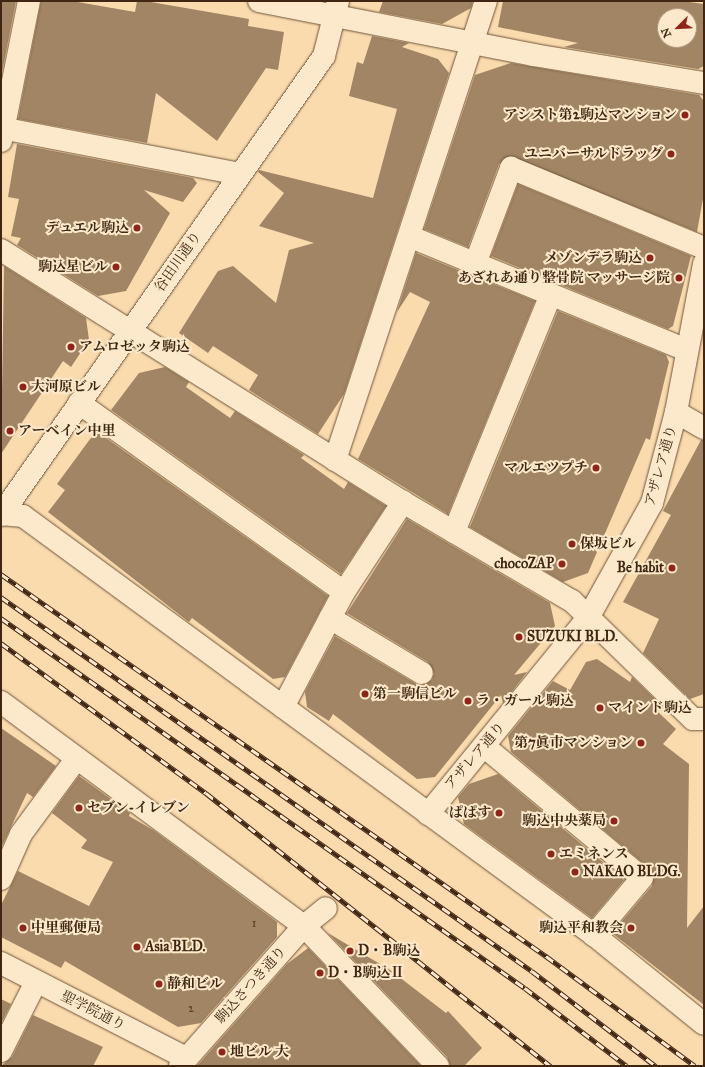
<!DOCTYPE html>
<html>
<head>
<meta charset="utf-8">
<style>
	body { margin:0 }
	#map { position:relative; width:705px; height:1067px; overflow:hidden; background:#fadbae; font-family:"IM FELL Great Primer","Noto Serif JP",serif }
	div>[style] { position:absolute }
	.building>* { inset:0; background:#a18564 }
	.roads { filter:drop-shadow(0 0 1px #6f543a) drop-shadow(0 0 1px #6f543a) }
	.minor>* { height:22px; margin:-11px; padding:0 11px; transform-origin:11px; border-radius:11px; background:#fce8ca }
	.rail>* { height:4.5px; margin-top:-2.25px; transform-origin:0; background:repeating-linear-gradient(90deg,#fce8ca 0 9px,#412713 0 18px); box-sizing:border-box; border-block:1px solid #412713 }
	.dots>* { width:11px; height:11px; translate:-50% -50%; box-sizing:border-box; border:2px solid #fce8ca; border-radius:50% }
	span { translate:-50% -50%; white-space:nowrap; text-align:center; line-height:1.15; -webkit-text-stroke:4px #fce8ca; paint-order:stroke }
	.number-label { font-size:12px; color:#593e27 }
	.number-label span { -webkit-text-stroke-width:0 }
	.poi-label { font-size:14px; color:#412713; font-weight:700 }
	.right { translate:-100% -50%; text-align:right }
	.left { translate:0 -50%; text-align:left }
	.street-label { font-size:14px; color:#412713 }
	.frame { position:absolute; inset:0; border:2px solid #412713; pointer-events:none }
	.north { position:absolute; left:657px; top:8px; width:40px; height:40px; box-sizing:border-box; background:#fce8ca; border:1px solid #b19b81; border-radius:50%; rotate:246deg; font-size:11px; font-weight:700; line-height:16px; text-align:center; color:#412713 }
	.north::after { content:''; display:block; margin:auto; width:14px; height:18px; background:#8f2418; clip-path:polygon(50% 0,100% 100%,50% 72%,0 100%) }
</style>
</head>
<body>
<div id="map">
	<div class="building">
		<i style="clip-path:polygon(1px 1px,16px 1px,1px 77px)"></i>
		<i style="clip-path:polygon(41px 1px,72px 1px,135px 12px,137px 1px,145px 1px,249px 19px,248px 26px,284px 32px,278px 70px,266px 68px,217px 141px,156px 93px,147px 143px,18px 119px)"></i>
		<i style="clip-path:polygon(383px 1px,473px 1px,471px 8px,442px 24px,379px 12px)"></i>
		<i style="clip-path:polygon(evenodd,503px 1px,682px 1px,704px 4px,704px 66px,698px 69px,564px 47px,578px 43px,498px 27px,503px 1px,665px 16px,689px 16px,689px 40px,665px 40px,665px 16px)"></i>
		<i style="clip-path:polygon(372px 36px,409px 43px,402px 47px,438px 59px,449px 73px,344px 394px,318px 434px,249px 390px,258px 375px,213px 346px,208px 353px,179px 333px,218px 271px,233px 266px,276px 303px,289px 250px,314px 243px,259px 226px,284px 193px,258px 172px,259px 170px,373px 198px,397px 109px,349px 96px,357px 62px,363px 64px)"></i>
		<i style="clip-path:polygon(511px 63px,699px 95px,704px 101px,704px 193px,697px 232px,510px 156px,499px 164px,468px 247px,424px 229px,475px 75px)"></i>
		<i style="clip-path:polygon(17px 144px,193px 178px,197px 183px,183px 202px,144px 190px,170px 213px,126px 291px,98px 296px,17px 245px,21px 238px,11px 236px,19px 199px,8px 197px)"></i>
		<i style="clip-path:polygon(518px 184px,691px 256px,673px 326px,668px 329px,491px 256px)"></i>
		<i style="clip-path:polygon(416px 253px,535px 301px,448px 514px,358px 459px,430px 302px,410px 292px,397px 312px)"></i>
		<i style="clip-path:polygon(4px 266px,86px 318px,89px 340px,71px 367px,63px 361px,1px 454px)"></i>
		<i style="clip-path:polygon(558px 311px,666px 355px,669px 362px,650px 440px,646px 438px,588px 573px,563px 582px,470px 527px)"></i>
		<i style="clip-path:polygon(165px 367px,189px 382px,186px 387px,230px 418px,235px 411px,304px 455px,301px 458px,344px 489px,348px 482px,386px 506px,341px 574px,111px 410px,139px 373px)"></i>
		<i style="clip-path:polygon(96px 431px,328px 596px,285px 677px,273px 679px,192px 618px,189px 622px,48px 512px,65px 490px,57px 484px)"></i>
		<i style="clip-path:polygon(701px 440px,704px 440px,704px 694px,690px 699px,643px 653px,659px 619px,623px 602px,671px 515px,663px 511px)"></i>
		<i style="clip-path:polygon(407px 519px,550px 603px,555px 626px,514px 675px,527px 672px,503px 703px,501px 695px,435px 777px,417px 779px,333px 714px,329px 721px,307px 707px,305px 692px,335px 636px,416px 684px,422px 685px,432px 680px,434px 673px,428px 662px,347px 613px)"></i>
		<i style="clip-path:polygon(597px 659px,630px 682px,632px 677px,664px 708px,657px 711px,676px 729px,663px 744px,689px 764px,687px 928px,704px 906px,704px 1005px,612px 933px,652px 886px,654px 874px,650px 869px,511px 752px,508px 736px,553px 681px,570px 690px,586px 662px)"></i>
		<i style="clip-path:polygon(1px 728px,56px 766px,33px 797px,27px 793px,1px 848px)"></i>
		<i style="clip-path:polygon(498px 774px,624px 880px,592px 918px,464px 824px,458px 797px,469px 784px)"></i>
		<i style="clip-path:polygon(79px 776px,130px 813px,129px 816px,153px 830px,277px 922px,277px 937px,201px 1023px,178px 1027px,65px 961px,61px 968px,1px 937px,1px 905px,18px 871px,89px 906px,113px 862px,81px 848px,87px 840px,52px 813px)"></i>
		<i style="clip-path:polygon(328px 933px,390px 970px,446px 1013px,448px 1011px,482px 1048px,464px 1066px,450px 1066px,447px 1057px)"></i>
		<i style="clip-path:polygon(308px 948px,421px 1066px,197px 1066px,287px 964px)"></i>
		<i style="clip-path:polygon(1px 999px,11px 1004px,1px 1023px)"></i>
		<i style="clip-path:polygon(33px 1015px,103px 1047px,93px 1066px,1px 1066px,12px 1057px)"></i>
	</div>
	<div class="roads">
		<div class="minor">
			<i style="left:259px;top:1px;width:279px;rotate:11.1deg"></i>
			<i style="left:533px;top:55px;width:173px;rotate:9.3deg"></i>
			<i style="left:1px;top:128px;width:242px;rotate:10.9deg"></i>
			<i style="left:1px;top:141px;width:143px;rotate:-78.7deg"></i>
			<i style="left:411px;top:237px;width:298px;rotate:22.3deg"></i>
			<i style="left:1px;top:250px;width:474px;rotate:32.1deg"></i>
			<i style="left:403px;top:502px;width:196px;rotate:30.4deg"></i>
			<i style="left:572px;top:601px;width:169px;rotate:44.3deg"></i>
			<i style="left:693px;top:719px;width:11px"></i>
			<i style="left:475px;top:264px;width:103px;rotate:-69.4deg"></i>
			<i style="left:511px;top:168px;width:209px;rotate:22.5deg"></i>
			<i style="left:79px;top:403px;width:325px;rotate:35.5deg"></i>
			<i style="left:676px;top:412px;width:32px;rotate:30deg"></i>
			<i style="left:335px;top:460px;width:483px;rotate:-71.8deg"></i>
			<i style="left:1px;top:514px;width:22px;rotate:5deg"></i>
			<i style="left:23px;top:516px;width:708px;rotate:36.27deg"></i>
			<i style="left:594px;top:935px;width:141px;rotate:39deg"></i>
			<i style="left:1px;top:515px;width:561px;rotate:-54.87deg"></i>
			<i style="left:324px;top:56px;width:57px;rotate:-75.7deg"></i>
			<i style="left:454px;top:532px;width:254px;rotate:-67.8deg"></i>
			<i style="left:330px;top:618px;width:107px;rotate:30.9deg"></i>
			<i style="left:1px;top:702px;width:377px;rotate:36.5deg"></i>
			<i style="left:304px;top:926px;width:194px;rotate:46.3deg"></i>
			<i style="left:283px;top:707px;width:130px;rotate:-62.1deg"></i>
			<i style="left:344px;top:592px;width:108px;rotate:-56.8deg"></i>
			<i style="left:485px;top:747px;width:204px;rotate:39.8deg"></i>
			<i style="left:642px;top:878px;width:75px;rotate:130.1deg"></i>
			<i style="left:428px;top:814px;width:253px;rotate:-50.8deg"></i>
			<i style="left:588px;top:618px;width:132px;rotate:-60.9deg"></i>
			<i style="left:652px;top:503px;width:94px;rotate:-75.2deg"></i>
			<i style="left:676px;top:412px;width:151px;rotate:-79.3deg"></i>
			<i style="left:1px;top:879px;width:49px;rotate:-66deg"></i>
			<i style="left:21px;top:834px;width:94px;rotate:-53.6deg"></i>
			<i style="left:1px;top:963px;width:208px;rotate:27.2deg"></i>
			<i style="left:1px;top:1051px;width:77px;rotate:-63.1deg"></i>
			<i style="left:180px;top:1066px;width:187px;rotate:-48.5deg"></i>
			<i style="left:304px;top:926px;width:28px;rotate:-39deg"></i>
		</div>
	</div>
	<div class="rail">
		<i style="left:1px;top:574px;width:666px;rotate:35.03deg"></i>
		<i style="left:546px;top:956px;width:185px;rotate:36.4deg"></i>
		<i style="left:1px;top:597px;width:649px;rotate:35.16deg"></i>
		<i style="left:532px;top:971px;width:156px;rotate:37.5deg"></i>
		<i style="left:1px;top:618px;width:641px;rotate:35.23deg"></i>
		<i style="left:525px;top:988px;width:128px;rotate:37.4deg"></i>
		<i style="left:1px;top:643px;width:254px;rotate:36.2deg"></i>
		<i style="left:206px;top:793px;width:440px;rotate:38.4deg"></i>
	</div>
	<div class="dots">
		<i style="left:685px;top:115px;background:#8f2418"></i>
		<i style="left:671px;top:154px;background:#8f2418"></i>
		<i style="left:137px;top:228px;background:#8f2418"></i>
		<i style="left:650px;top:258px;background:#8f2418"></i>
		<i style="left:116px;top:267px;background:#8f2418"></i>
		<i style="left:679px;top:278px;background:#8f2418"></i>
		<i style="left:71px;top:347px;background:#8f2418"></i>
		<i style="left:23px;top:387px;background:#8f2418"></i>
		<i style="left:10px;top:431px;background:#8f2418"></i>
		<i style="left:596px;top:468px;background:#8f2418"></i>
		<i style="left:572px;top:544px;background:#8f2418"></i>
		<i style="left:562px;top:564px;background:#8f2418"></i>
		<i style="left:672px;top:568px;background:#8f2418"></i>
		<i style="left:519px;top:637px;background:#8f2418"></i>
		<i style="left:365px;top:694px;background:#8f2418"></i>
		<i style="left:468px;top:701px;background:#8f2418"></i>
		<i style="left:600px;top:708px;background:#8f2418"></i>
		<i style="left:641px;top:743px;background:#8f2418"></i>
		<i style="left:79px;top:808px;background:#8f2418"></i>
		<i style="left:499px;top:813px;background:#8f2418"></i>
		<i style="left:614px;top:821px;background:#8f2418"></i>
		<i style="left:551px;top:854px;background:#8f2418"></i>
		<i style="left:575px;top:872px;background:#8f2418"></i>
		<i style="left:23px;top:928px;background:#8f2418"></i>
		<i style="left:631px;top:928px;background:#8f2418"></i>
		<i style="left:137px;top:947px;background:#8f2418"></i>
		<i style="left:350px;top:951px;background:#8f2418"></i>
		<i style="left:320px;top:973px;background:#8f2418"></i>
		<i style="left:159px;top:984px;background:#8f2418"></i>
		<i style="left:222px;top:1052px;background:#8f2418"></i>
	</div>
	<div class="number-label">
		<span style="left:254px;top:924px">1</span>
		<span style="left:191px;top:1009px">2</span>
	</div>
	<div class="poi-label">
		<span class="right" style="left:677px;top:115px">アシスト第2駒込マンション</span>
		<span class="right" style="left:663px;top:154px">ユニバーサルドラッグ</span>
		<span class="right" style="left:129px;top:228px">デュエル駒込</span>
		<span class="right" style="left:642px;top:258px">メゾンデラ駒込</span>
		<span class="right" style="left:108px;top:267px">駒込星ビル</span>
		<span class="right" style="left:670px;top:278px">あざれあ通り整骨院 マッサージ院</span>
		<span class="left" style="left:79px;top:347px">アムロゼッタ駒込</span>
		<span class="left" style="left:31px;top:387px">大河原ビル</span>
		<span class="left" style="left:18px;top:431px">アーベイン中里</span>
		<span class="right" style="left:588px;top:468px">マルエツプチ</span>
		<span class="left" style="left:580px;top:544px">保坂ビル</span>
		<span class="right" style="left:554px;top:564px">chocoZAP</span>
		<span class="right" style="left:664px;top:568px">Be habit</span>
		<span class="left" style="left:527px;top:637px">SUZUKI BLD.</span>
		<span class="left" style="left:373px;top:694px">第一駒信ビル</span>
		<span class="left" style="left:476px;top:701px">ラ・ガール駒込</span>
		<span class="left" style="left:608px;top:708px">マインド駒込</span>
		<span class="right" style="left:633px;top:743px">第7眞市マンション</span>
		<span class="left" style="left:87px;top:808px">セブン-イレブン</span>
		<span class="right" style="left:491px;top:813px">ぱぱす</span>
		<span class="right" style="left:606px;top:821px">駒込中央薬局</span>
		<span class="left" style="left:559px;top:854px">エミネンス</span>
		<span class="left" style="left:583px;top:872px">NAKAO BLDG.</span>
		<span class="left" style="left:31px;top:928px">中里郵便局</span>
		<span class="right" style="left:623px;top:928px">駒込平和教会</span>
		<span class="left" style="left:145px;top:947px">Asia BLD.</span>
		<span class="left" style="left:358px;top:951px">D・B駒込</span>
		<span class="left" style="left:328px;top:973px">D・B駒込Ⅱ</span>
		<span class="left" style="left:167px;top:984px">静和ビル</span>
		<span class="left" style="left:230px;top:1052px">地ビル 大</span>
	</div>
	<div class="street-label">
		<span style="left:178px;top:262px;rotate:-55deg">谷田川通り</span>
		<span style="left:661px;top:466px;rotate:-74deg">アザレア通り</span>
		<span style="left:475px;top:756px;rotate:-49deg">アザレア通り</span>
		<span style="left:251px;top:985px;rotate:-48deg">駒込さつき通り</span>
		<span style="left:93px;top:1011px;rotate:27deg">聖学院通り</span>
	</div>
	<div class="frame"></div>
	<div class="north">N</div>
</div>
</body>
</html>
